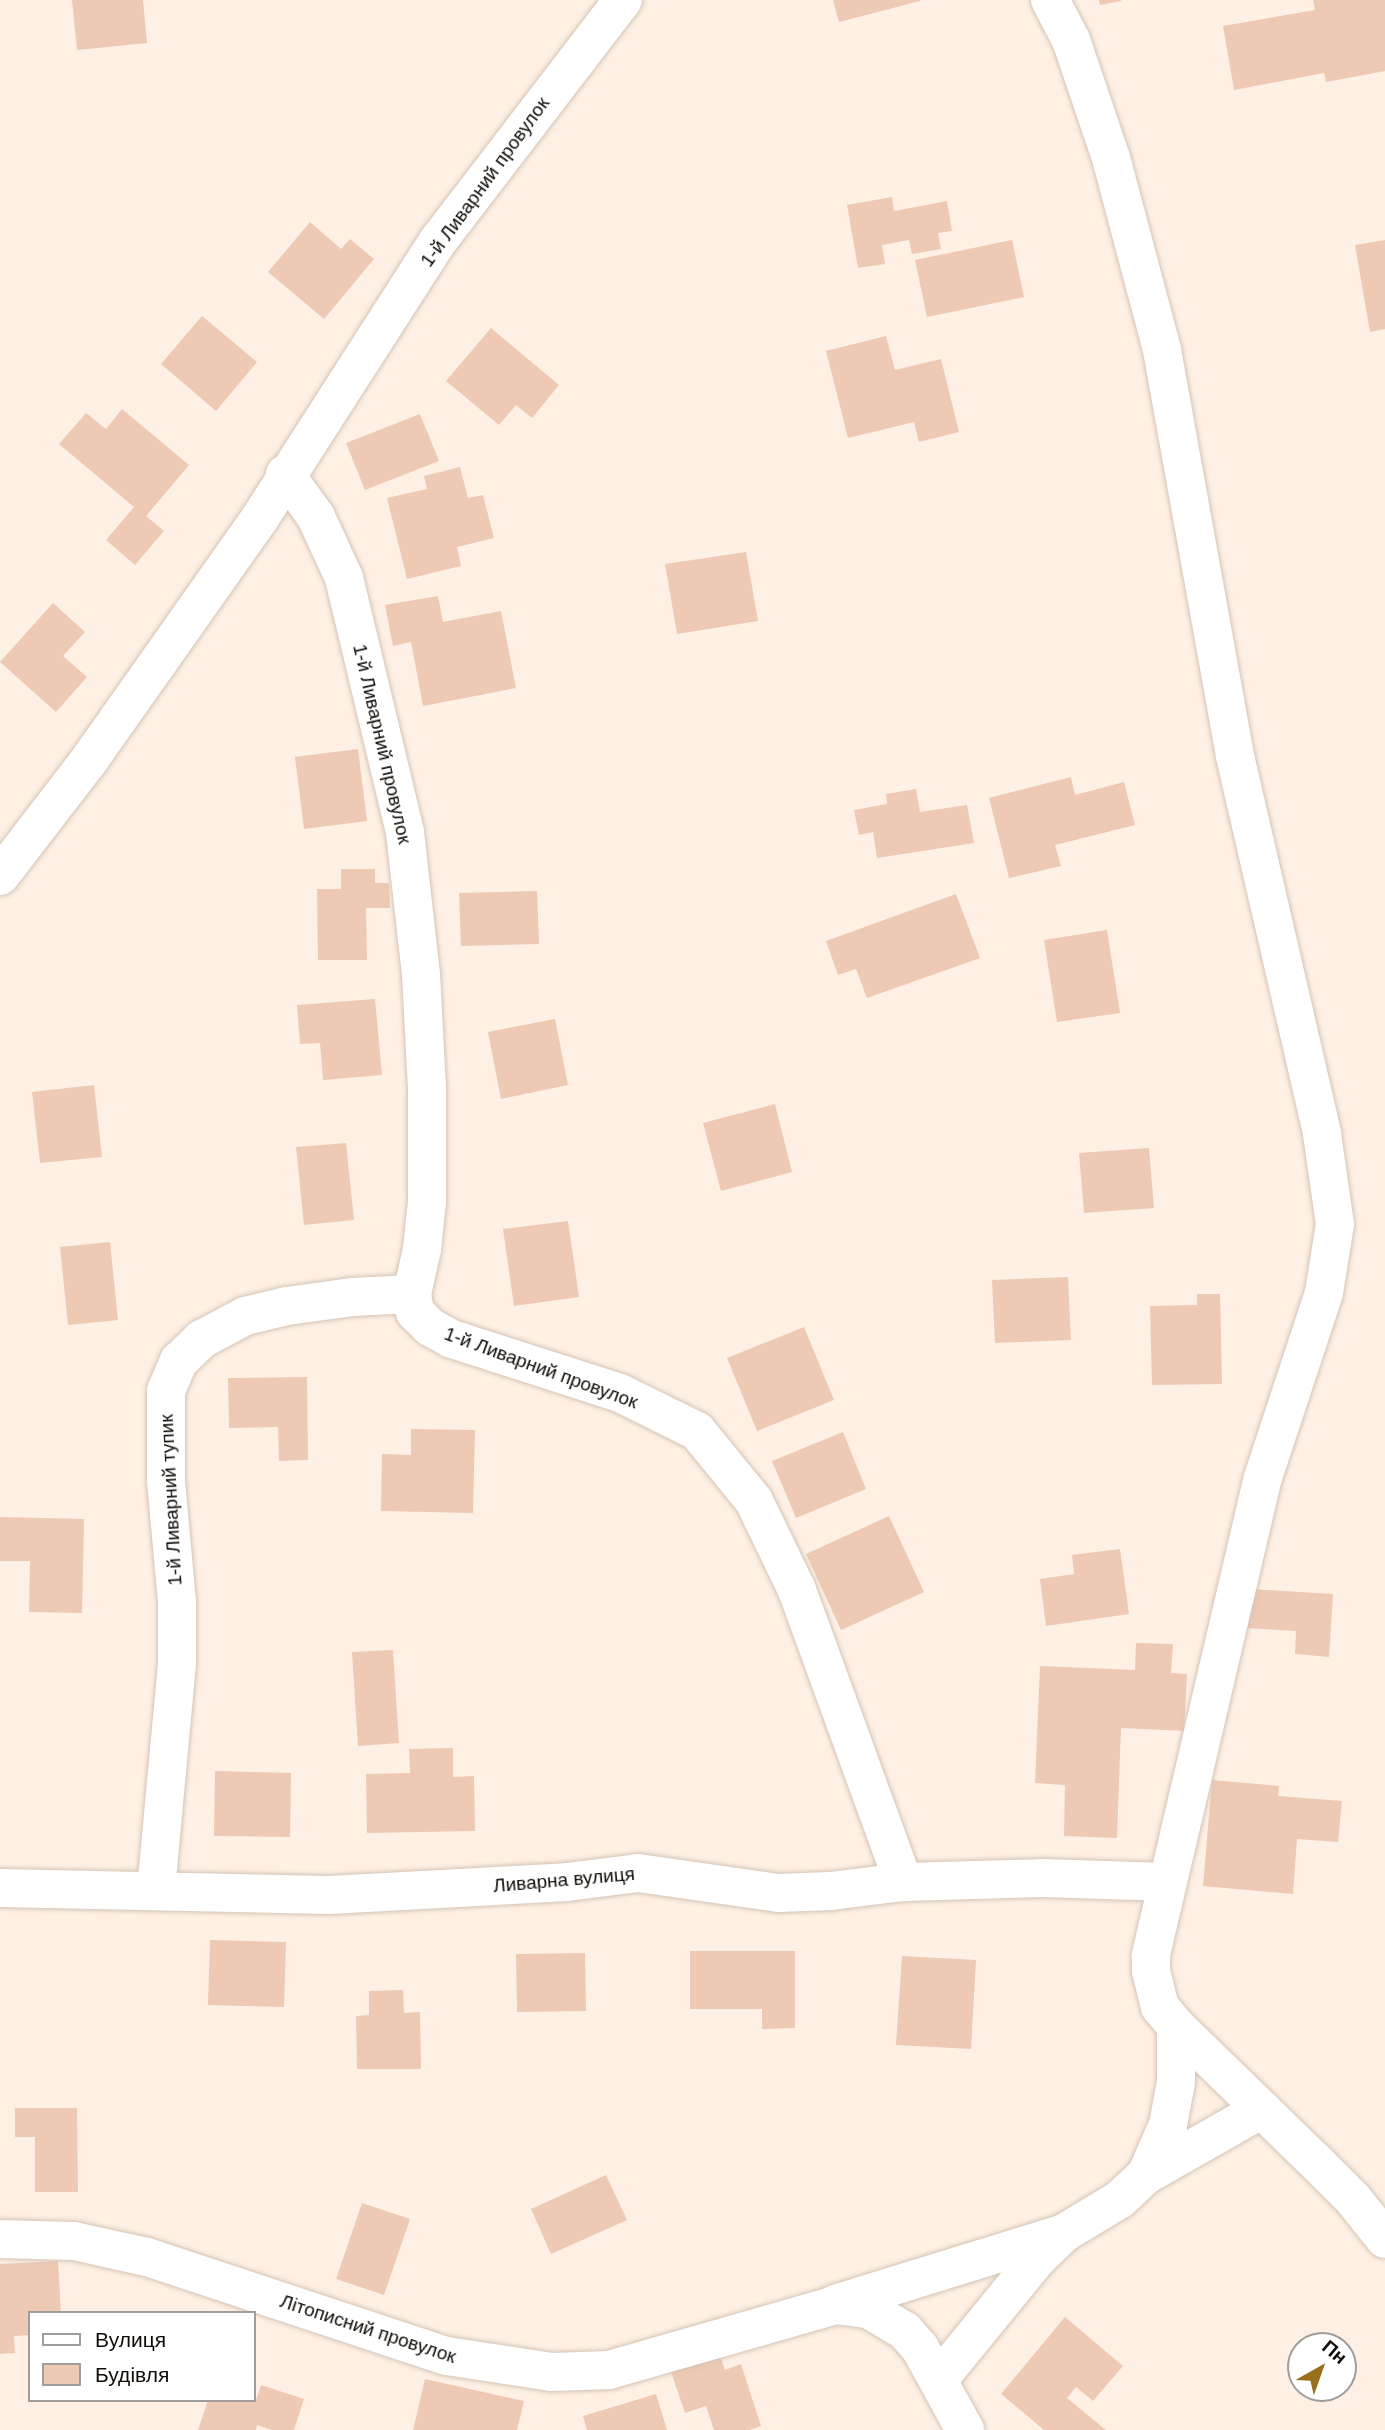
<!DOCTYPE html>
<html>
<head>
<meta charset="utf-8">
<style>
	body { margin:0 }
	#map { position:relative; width:1385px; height:2430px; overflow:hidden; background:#fef0e4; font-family:Helvetica,sans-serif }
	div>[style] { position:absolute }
	.building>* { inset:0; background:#eec9b3 }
	.roads { filter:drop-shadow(0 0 2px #d4c4b6) drop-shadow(0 0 2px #d4c4b6) }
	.street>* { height:38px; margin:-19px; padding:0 19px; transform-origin:19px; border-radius:19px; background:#fff }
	span { translate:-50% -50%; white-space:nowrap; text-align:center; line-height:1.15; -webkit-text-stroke:5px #fff; paint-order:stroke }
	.street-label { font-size:19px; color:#110c07 }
	.legend { position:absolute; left:28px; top:2311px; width:228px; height:91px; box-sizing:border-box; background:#fff; border:2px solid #a09e9c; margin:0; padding:9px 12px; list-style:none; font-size:21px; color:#110c07 }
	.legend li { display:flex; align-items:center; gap:14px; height:35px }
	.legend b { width:35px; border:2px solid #a09e9c }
	.north { position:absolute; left:1287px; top:2332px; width:70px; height:70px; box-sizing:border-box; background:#fff; border:2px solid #a09e9c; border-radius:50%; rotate:40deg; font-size:19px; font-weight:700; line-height:28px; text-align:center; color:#110c07 }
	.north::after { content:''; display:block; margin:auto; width:24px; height:32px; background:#97701b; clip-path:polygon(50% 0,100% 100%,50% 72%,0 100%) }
</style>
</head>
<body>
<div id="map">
	<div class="building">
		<i style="clip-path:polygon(72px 0,143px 0,147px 43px,77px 50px)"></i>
		<i style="clip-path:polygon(833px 0,920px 0,920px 1px,839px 22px)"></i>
		<i style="clip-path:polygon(1099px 0,1121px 0,1121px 1px,1100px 5px)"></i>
		<i style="clip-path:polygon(1313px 0,1385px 0,1385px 71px,1326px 82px,1324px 73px,1234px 90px,1223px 26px,1315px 10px)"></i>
		<i style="clip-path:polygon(892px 197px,894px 211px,947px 201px,952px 231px,938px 233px,941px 249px,912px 254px,909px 240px,882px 245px,885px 264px,858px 268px,847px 205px)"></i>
		<i style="clip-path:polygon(310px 222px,341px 249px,350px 239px,374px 259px,324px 319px,268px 272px)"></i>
		<i style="clip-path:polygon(1012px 240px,1024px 297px,927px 317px,915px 260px)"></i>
		<i style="clip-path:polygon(1385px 240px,1385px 329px,1370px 332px,1355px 245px)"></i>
		<i style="clip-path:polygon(202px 316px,257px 362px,216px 411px,161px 364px)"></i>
		<i style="clip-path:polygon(491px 328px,559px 385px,532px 418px,516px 405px,499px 425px,446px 381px)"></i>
		<i style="clip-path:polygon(886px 336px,895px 370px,941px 359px,959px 432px,919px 442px,914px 422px,848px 438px,826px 351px)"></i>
		<i style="clip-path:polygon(122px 409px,189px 465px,146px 516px,164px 531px,135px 565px,106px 540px,134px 507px,59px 444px,86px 413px,106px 429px)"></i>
		<i style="clip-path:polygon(420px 414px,439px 461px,365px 490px,346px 443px)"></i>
		<i style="clip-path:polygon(460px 467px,468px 498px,483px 495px,494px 538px,457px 547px,461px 566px,407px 579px,387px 498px,427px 489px,424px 476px)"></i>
		<i style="clip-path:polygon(746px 552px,758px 621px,677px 634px,665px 564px)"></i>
		<i style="clip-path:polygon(438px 596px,443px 622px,501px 611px,516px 688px,423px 706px,411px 642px,393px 646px,385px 605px)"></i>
		<i style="clip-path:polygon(53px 603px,85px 632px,63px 656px,87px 677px,56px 712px,0 662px)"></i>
		<i style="clip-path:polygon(358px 749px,367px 821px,304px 829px,295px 757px)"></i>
		<i style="clip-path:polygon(1071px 777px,1075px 795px,1124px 782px,1135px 825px,1055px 845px,1061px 866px,1009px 878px,989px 798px)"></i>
		<i style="clip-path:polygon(916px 789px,920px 812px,967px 805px,974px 843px,877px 858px,873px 832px,859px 835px,854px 810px,887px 804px,886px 794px)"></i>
		<i style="clip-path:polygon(341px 869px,375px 869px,375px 883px,389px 883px,390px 908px,366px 908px,367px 960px,318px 960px,317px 889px,341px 889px)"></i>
		<i style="clip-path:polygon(537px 891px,539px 944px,461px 946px,459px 893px)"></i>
		<i style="clip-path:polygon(956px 894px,980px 958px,867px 998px,856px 969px,838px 975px,826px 941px)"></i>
		<i style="clip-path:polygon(1107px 930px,1120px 1013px,1057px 1022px,1044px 940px)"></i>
		<i style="clip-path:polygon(375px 999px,382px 1075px,323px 1080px,320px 1043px,300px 1044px,297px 1005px)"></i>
		<i style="clip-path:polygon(555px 1019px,568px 1085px,501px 1099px,488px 1032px)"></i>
		<i style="clip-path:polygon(94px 1085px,102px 1157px,40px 1163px,32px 1092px)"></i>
		<i style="clip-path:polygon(775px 1104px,792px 1172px,721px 1191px,703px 1123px)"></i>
		<i style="clip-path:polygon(346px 1143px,354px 1220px,304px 1225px,296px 1147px)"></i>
		<i style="clip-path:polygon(1149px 1148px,1154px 1208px,1084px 1213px,1079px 1153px)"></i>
		<i style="clip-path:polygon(568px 1221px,579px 1297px,514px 1306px,503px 1229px)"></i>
		<i style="clip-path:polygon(110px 1242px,118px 1320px,68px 1325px,60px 1247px)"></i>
		<i style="clip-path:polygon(1068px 1277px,1071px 1340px,995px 1343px,992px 1280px)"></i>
		<i style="clip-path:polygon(1197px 1294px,1220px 1294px,1222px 1384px,1152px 1385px,1150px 1306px,1197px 1305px)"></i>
		<i style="clip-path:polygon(804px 1327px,834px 1400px,757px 1431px,727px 1358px)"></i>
		<i style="clip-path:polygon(307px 1377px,308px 1460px,279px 1461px,278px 1427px,229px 1428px,228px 1378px)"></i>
		<i style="clip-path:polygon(411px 1429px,475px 1430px,473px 1513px,381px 1511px,382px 1454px,411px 1455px)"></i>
		<i style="clip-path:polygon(843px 1432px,866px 1489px,796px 1518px,772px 1461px)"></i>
		<i style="clip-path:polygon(889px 1516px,924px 1592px,841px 1630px,806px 1554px)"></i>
		<i style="clip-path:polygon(0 1517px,84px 1519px,82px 1613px,29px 1612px,30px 1561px,0 1561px)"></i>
		<i style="clip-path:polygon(1120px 1549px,1129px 1614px,1046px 1626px,1040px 1579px,1074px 1574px,1072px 1555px)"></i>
		<i style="clip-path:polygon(1249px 1589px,1333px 1594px,1329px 1657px,1295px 1654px,1296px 1631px,1246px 1628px)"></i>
		<i style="clip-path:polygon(1136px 1643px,1173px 1644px,1171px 1673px,1187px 1674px,1184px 1731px,1121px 1728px,1117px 1838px,1064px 1836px,1065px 1785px,1035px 1783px,1040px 1666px,1135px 1670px)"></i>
		<i style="clip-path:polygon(393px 1650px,399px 1743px,358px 1746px,352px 1652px)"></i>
		<i style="clip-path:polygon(453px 1748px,453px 1777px,474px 1776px,475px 1831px,367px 1833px,366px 1774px,410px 1773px,409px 1749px)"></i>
		<i style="clip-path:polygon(215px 1771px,291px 1773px,290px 1837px,214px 1836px)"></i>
		<i style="clip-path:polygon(1212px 1780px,1279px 1786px,1278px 1796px,1342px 1801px,1338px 1842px,1297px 1839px,1293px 1894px,1203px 1886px)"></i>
		<i style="clip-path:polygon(210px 1940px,286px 1942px,284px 2007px,208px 2005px)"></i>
		<i style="clip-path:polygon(690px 1951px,795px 1951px,795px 2028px,762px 2029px,762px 2009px,690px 2009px)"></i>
		<i style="clip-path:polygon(585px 1953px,586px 2011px,517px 2012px,516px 1954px)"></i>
		<i style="clip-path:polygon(902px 1956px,976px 1960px,971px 2049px,896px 2045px)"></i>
		<i style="clip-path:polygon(403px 1990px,404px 2013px,420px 2012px,421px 2069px,357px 2069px,356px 2016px,369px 2015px,369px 1991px)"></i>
		<i style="clip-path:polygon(15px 2108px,77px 2108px,78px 2192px,35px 2192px,35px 2137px,15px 2137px)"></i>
		<i style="clip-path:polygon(606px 2175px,627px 2220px,551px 2254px,531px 2209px)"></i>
		<i style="clip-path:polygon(362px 2203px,410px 2219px,384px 2295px,336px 2279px)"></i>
		<i style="clip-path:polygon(58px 2261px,61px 2313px,30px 2313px,30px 2335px,14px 2336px,15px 2353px,0 2354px,0 2264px)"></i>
		<i style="clip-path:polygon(1065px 2317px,1123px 2366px,1093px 2401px,1076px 2387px,1067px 2398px,1106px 2430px,1044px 2430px,1001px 2394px)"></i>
		<i style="clip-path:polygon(720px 2356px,725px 2370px,741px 2364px,761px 2426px,749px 2430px,714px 2430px,706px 2406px,685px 2413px,671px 2372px)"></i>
		<i style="clip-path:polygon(425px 2379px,524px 2401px,517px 2430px,413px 2430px)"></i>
		<i style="clip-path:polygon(261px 2385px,304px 2399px,294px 2430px,272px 2430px,257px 2425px,256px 2430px,198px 2430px,208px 2400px,256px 2400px)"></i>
		<i style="clip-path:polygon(656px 2394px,667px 2430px,587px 2430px,583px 2416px)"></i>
	</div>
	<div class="roads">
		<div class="street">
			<i style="left:1050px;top:0;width:45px;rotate:62.3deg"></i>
			<i style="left:1071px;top:40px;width:125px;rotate:71.3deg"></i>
			<i style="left:1111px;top:158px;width:199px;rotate:75.1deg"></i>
			<i style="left:1162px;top:350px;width:413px;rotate:79.8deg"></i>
			<i style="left:1235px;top:756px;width:388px;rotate:77deg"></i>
			<i style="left:1322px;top:1134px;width:91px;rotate:81.8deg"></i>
			<i style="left:1335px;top:1224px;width:70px;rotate:99.1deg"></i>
			<i style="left:1324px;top:1293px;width:198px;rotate:108.3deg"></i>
			<i style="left:1262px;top:1481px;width:488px;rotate:103.2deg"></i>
			<i style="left:1151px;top:1956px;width:15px;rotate:90deg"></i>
			<i style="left:1151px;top:1971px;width:37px;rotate:76deg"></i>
			<i style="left:1160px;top:2007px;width:25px;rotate:50deg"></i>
			<i style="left:1176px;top:2026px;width:192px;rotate:44.2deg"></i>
			<i style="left:1314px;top:2160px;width:55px;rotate:45deg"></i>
			<i style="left:1353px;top:2199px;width:51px;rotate:51.3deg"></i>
			<i style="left:285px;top:474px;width:53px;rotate:54.2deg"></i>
			<i style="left:316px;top:517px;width:67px;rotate:65.3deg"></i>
			<i style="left:344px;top:578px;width:261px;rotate:76.5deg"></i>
			<i style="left:405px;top:832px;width:143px;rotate:83.6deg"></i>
			<i style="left:421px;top:974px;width:113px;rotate:87deg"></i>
			<i style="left:427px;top:1087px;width:115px;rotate:90deg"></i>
			<i style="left:427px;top:1202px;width:47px;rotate:96.1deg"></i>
			<i style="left:422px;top:1249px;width:46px;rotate:102.5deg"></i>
			<i style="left:412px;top:1294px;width:18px;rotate:81deg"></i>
			<i style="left:415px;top:1312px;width:21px;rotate:45deg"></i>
			<i style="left:430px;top:1327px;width:25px;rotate:29deg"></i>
			<i style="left:452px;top:1339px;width:176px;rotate:17.8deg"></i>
			<i style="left:620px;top:1393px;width:86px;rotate:26.3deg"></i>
			<i style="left:697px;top:1431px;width:90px;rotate:50.8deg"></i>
			<i style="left:754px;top:1501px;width:99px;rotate:64.2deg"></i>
			<i style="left:797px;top:1590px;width:311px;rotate:70deg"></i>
			<i style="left:0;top:876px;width:148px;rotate:-52.4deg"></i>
			<i style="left:90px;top:759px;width:295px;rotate:-54.8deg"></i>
			<i style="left:260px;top:518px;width:329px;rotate:-57.3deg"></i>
			<i style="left:438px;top:241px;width:304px;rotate:-52.5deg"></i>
			<i style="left:0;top:1888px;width:329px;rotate:1.2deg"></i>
			<i style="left:329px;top:1895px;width:238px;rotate:-3.1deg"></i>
			<i style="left:567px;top:1882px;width:72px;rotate:-7.2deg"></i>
			<i style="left:638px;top:1873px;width:142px;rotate:8.1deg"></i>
			<i style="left:779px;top:1893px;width:52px;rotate:-2.2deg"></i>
			<i style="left:831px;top:1891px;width:73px;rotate:-7.1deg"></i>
			<i style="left:903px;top:1882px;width:139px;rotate:-1.6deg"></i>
			<i style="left:1042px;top:1878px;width:126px;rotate:1.8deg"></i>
			<i style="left:156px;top:1890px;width:226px;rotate:-84.7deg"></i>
			<i style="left:177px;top:1665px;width:63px;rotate:-90deg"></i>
			<i style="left:177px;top:1602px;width:122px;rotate:-95.2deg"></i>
			<i style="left:166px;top:1480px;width:89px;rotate:-90deg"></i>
			<i style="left:166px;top:1391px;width:33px;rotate:-67deg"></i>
			<i style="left:179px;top:1361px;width:32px;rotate:-44deg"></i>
			<i style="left:202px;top:1339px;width:49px;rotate:-28.1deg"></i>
			<i style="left:245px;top:1316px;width:43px;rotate:-13.4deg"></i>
			<i style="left:287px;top:1306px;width:67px;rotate:-7.8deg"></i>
			<i style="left:353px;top:1297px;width:59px;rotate:-2.9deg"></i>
			<i style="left:1146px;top:2175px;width:133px;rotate:-29.6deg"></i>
			<i style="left:0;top:2239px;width:74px;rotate:1.5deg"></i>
			<i style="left:74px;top:2241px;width:75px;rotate:12.4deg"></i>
			<i style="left:147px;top:2257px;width:316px;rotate:18.3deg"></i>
			<i style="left:447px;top:2356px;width:106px;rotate:8.7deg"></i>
			<i style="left:552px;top:2372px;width:57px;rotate:-2deg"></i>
			<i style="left:609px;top:2370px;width:235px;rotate:-16deg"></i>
			<i style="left:835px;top:2305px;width:33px;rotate:7deg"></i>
			<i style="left:868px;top:2309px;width:43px;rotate:30.7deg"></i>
			<i style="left:905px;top:2331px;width:23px;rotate:49deg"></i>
			<i style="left:920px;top:2348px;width:94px;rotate:61.2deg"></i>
			<i style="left:835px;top:2304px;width:240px;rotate:-17.2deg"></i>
			<i style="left:1064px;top:2233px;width:64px;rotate:-31deg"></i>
			<i style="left:1119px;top:2200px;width:37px;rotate:-43deg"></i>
			<i style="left:1146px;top:2175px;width:55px;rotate:-66.3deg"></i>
			<i style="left:1168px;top:2125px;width:44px;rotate:-79.5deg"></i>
			<i style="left:1176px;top:2082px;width:56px;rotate:-90deg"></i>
			<i style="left:939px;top:2379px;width:155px;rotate:-50.8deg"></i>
			<i style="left:1037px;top:2259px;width:32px;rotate:-44deg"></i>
		</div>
	</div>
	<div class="street-label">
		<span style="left:485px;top:182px;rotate:-54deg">1-й Ливарний провулок</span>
		<span style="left:382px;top:744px;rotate:77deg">1-й Ливарний провулок</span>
		<span style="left:541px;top:1368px;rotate:20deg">1-й Ливарний провулок</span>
		<span style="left:171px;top:1500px;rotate:-93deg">1-й Ливарний тупик</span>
		<span style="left:564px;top:1880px;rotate:-5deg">Ливарна вулиця</span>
		<span style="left:368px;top:2329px;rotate:18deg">Літописний провулок</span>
	</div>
	<ul class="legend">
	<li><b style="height:9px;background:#fff"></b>Вулиця</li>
	<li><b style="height:19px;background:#eec9b3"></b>Будівля</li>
	</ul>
	<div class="north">Пн</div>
</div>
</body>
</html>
